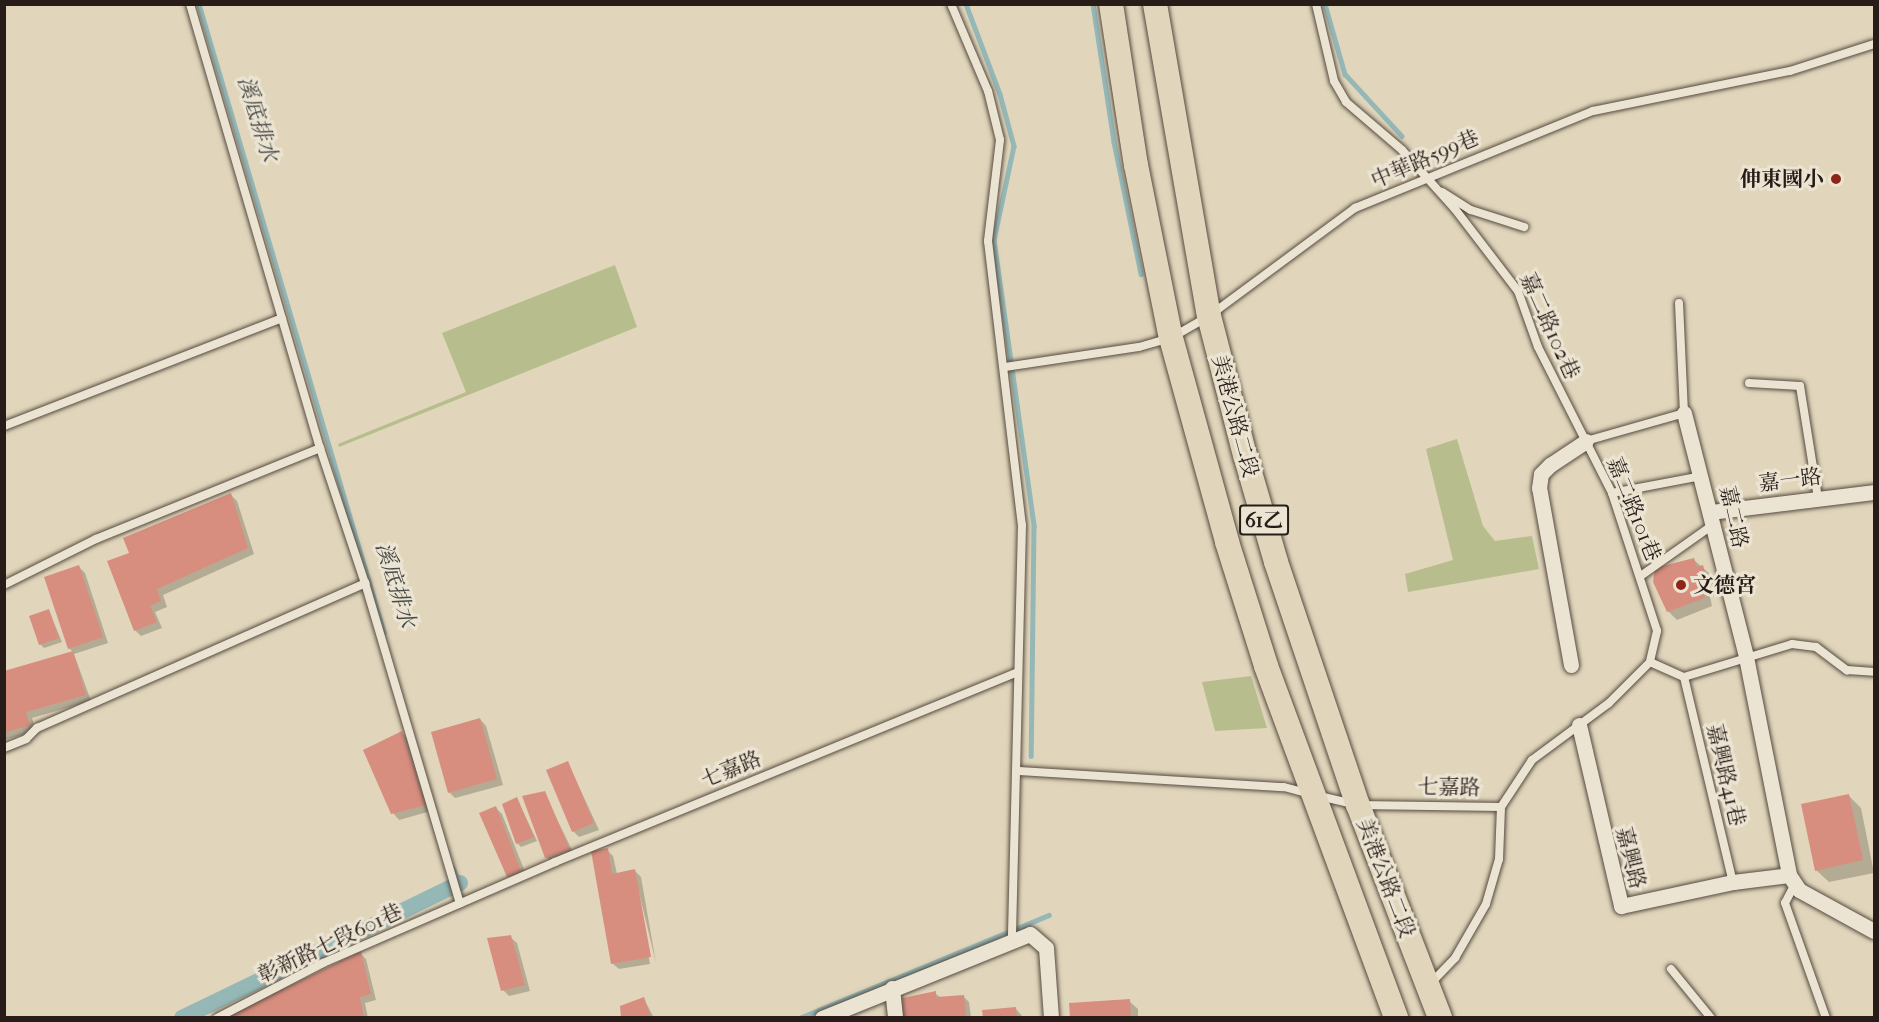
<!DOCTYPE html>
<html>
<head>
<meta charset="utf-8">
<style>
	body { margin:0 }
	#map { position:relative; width:1879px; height:1022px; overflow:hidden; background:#e1d6bb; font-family:"IM FELL French Canon","Noto Serif TC",serif }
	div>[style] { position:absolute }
	.green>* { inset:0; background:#b7bd8d }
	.shadow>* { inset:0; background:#0003 }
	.stream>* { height:4.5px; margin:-2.25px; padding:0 2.25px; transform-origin:2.25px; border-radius:2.25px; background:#95b8b7 }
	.canal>* { height:16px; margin:-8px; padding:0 8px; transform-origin:8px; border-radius:8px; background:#95b8b7 }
	.building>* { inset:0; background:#d88e7f }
	.roads { filter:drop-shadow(0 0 2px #564a40) drop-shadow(0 0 2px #564a40) }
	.lane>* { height:8px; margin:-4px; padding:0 4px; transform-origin:4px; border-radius:4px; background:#ece4d3 }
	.street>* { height:15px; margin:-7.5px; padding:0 7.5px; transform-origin:7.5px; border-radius:7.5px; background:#ece4d3 }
	.primary>* { height:24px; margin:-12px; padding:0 12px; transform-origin:12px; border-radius:12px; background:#e1d6bb }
	.dots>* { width:16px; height:16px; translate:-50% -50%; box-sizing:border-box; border:3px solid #ece4d3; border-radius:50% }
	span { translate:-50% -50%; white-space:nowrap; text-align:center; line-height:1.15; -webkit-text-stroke:6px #ece4d3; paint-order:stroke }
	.shield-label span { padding:2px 4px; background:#ece4d3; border:2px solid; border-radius:4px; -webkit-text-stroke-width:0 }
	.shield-label { font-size:20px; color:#271c17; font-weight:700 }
	.street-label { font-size:21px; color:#271c17 }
	.poi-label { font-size:21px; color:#271c17; font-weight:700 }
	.right { translate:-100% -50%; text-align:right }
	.left { translate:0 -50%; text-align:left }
	.water-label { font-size:22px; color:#484b47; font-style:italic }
	.frame { position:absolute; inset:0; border:6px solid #271c17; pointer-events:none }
</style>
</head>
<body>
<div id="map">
	<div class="green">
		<i style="clip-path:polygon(615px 265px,637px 327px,339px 447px,338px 444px,466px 392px,442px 333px)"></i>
		<i style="clip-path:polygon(1457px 439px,1483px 526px,1495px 541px,1532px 536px,1539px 569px,1408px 592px,1405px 574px,1453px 560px,1426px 449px)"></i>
		<i style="clip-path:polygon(1251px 676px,1267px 728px,1215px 731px,1202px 682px)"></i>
	</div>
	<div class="shadow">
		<i style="clip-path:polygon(231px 495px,237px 501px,254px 554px,163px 595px,167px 607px,155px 612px,162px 628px,141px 636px,135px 630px,131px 554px)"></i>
		<i style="clip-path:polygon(1694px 560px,1711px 575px,1717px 596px,1710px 597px,1712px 606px,1677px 620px,1668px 611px)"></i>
		<i style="clip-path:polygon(79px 567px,85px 573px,108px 643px,74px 654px,91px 701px,32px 718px,36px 731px,4px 740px,4px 672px,73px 652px,69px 648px)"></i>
		<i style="clip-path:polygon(49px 611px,62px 642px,44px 648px,40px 644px)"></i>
		<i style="clip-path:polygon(480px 719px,486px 726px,503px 785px,455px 798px,449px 792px)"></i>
		<i style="clip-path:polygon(402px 733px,408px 739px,431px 811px,399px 820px,393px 813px)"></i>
		<i style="clip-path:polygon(568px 763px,599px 830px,579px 837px,573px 831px)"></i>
		<i style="clip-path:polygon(544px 793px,575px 856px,552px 863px,546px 857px)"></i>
		<i style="clip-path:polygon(1848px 795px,1861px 808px,1874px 873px,1829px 882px,1816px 870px)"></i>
		<i style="clip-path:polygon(517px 799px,537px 841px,521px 847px,517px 843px)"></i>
		<i style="clip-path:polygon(496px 808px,502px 814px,527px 877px,514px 882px,508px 876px)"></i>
		<i style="clip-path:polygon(607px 850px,613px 856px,617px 874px,635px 871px,641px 877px,656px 963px,635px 876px,650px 964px,619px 969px,612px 963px)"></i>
		<i style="clip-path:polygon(510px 937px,517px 943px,530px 991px,509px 996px,503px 990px)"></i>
		<i style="clip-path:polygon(360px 953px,366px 959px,376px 1000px,365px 1003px,368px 1018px,228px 1018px)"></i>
		<i style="clip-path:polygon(935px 993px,941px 998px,963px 996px,969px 1002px,971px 1018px,902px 1018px)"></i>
		<i style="clip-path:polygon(644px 999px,654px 1018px,623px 1018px)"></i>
		<i style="clip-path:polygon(1129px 1001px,1138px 1009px,1138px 1018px,1072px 1018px)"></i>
		<i style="clip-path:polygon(1015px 1008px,1024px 1018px,984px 1018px)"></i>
	</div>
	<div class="stream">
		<i style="left:199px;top:4px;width:655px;rotate:73.59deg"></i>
		<i style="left:966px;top:4px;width:96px;rotate:69.3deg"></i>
		<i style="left:1000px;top:94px;width:54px;rotate:74.9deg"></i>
		<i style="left:1014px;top:146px;width:96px;rotate:102deg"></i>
		<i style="left:994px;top:240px;width:289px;rotate:82deg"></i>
		<i style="left:1034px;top:526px;width:230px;rotate:90.7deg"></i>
		<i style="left:1093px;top:4px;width:140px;rotate:81.3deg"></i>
		<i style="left:1114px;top:142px;width:135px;rotate:78.4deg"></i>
		<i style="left:1325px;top:4px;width:73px;rotate:74.1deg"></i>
		<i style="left:1345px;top:74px;width:84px;rotate:47.4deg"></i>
		<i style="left:453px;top:868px;width:17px;rotate:65deg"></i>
		<i style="left:799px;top:1018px;width:270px;rotate:-22.4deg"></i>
	</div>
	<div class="canal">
		<i style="left:182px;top:1018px;width:309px;rotate:-25.9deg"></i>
	</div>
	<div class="building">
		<i style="clip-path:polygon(231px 493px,248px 548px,157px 589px,161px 601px,150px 606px,157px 622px,134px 631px,107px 561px,129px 553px,123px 538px)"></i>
		<i style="clip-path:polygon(1694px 558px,1697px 567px,1703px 565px,1709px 588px,1702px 589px,1705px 598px,1667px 612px,1653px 582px,1655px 568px)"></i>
		<i style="clip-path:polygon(79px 565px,103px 637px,68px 649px,44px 577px)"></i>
		<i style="clip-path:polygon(49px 609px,59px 638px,39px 645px,29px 616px)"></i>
		<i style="clip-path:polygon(73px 651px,86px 695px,26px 712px,30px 725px,4px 733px,4px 671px)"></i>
		<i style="clip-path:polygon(480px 718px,497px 779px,448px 793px,431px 732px)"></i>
		<i style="clip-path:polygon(402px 731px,426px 805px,391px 814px,363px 750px)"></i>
		<i style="clip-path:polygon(568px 761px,594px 823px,572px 832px,546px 770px)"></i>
		<i style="clip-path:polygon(545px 791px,570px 850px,545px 858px,522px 796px)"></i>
		<i style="clip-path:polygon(1849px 794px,1863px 860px,1815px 871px,1801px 804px)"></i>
		<i style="clip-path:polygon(517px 797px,534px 837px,516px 844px,502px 804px)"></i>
		<i style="clip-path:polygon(496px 806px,521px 871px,507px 877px,479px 813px)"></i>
		<i style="clip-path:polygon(608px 848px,612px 874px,635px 869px,651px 957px,611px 964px,591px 851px)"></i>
		<i style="clip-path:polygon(511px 935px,525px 985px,501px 991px,487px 938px)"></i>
		<i style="clip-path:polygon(361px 951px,371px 994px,360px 997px,364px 1018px,224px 1018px)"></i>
		<i style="clip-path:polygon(936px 991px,936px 997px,964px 995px,966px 1018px,900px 1018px,898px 999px)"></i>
		<i style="clip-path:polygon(644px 997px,651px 1018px,621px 1018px,620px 1006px)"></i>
		<i style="clip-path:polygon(1130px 999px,1131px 1018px,1070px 1018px,1069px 1003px)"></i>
		<i style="clip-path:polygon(1016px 1007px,1017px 1018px,983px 1018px,982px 1010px)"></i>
	</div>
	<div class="roads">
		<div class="lane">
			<i style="left:190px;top:4px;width:463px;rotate:73.7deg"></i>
			<i style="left:320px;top:448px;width:142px;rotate:71.6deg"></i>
			<i style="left:365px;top:583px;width:334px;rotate:73.5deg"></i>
			<i style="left:951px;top:4px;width:95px;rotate:67deg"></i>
			<i style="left:988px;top:91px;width:50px;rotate:76.2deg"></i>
			<i style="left:1000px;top:140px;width:102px;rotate:96.8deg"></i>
			<i style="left:988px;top:241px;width:286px;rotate:83.2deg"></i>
			<i style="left:1022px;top:525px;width:413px;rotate:91.4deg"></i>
			<i style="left:1316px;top:4px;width:79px;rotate:76.8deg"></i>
			<i style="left:1334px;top:81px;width:24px;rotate:60deg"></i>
			<i style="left:1346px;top:102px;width:74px;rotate:40.6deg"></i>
			<i style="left:1402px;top:150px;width:79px;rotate:48.1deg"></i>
			<i style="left:1455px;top:209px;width:103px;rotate:52.5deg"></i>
			<i style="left:1518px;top:291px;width:59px;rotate:70.3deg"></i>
			<i style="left:1538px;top:347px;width:164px;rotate:63.1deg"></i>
			<i style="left:1612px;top:493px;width:145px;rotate:71.9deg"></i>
			<i style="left:1657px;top:631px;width:32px;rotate:103deg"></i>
			<i style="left:1650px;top:662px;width:58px;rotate:135deg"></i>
			<i style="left:1609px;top:703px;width:96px;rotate:143.5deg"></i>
			<i style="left:1532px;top:760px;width:56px;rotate:123.4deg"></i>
			<i style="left:1501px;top:807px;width:143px;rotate:-179.2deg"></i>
			<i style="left:1358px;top:805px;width:40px;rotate:-167deg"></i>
			<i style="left:1442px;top:192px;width:34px;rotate:32deg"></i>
			<i style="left:1471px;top:210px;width:56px;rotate:17.8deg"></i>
			<i style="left:1005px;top:367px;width:135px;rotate:-8.5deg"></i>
			<i style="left:1139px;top:347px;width:33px;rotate:-16deg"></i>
			<i style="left:1171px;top:338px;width:44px;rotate:-30.1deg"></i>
			<i style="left:1209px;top:316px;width:182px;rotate:-36.5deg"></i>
			<i style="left:1355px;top:208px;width:257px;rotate:-22.2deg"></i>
			<i style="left:1593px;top:111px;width:201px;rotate:-11.5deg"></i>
			<i style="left:1790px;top:71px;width:88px;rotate:-17.8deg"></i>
			<i style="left:1749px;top:383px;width:51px;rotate:3.4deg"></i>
			<i style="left:1800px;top:386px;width:113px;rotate:80.9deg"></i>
			<i style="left:4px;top:426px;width:298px;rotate:-21.2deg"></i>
			<i style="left:1586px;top:441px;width:102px;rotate:-15.9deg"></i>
			<i style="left:1684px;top:413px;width:110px;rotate:-92.6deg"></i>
			<i style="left:1612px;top:493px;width:92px;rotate:-10.7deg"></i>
			<i style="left:1642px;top:575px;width:87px;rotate:-35.2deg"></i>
			<i style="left:4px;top:585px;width:103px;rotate:-26.6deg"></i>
			<i style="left:96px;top:539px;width:242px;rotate:-22.1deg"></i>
			<i style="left:1650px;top:662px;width:37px;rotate:24deg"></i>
			<i style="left:1684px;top:677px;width:113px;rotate:-17deg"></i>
			<i style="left:1792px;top:644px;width:24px;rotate:7deg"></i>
			<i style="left:1816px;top:647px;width:39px;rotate:37deg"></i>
			<i style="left:1847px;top:670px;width:27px;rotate:4deg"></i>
			<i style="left:1684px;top:677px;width:211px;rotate:76.6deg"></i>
			<i style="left:4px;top:748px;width:24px;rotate:-22deg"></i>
			<i style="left:26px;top:739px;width:16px;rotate:-45deg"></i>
			<i style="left:37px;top:728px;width:359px;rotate:-23.8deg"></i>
			<i style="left:1019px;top:771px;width:265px;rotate:3.5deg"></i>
			<i style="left:1284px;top:787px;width:24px;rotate:15deg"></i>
			<i style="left:1795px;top:884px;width:21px;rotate:118deg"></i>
			<i style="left:1785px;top:903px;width:122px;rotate:70.4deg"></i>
			<i style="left:1671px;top:969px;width:63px;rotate:50.8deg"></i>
			<i style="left:1431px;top:983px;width:35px;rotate:-46deg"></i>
			<i style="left:1455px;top:958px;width:62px;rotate:-60.1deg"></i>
			<i style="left:1486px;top:904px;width:47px;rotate:-73.9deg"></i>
			<i style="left:1499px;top:859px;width:52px;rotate:-87.8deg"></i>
			<i style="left:217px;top:1018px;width:119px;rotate:-27.4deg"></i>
			<i style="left:323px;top:963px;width:253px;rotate:-23.5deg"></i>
			<i style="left:555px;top:862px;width:500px;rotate:-22.31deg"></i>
		</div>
		<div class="street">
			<i style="left:1684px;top:413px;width:252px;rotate:75.7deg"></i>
			<i style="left:1746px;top:657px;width:222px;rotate:78.8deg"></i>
			<i style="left:1789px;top:875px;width:18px;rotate:56deg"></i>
			<i style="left:1799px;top:890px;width:85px;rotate:28.7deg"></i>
			<i style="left:1711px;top:512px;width:164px;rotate:-7deg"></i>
			<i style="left:1571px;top:665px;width:180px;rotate:-100.2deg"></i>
			<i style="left:1539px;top:488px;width:14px;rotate:-82deg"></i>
			<i style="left:1541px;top:474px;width:13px;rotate:-45deg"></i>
			<i style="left:1550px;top:465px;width:43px;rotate:-33.7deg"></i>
			<i style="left:1579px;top:725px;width:186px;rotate:76.9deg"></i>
			<i style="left:1621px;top:906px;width:115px;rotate:-12.1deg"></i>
			<i style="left:1733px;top:882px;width:56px;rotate:-7.1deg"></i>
			<i style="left:892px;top:988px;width:30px;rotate:84deg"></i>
			<i style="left:822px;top:1018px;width:224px;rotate:-22deg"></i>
			<i style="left:1030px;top:934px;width:21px;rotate:41deg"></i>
			<i style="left:1046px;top:948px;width:70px;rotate:85.9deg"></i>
		</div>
		<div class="primary">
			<i style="left:1111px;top:4px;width:163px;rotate:81.2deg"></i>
			<i style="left:1136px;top:165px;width:177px;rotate:78.6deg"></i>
			<i style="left:1171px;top:338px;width:212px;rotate:74.6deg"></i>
			<i style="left:1227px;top:542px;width:130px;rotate:72.5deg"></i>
			<i style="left:1266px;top:666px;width:375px;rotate:69.7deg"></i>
			<i style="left:1155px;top:4px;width:317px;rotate:80.2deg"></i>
			<i style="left:1209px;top:316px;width:144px;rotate:75.5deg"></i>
			<i style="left:1245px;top:455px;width:111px;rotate:73.8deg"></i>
			<i style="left:1276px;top:562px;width:256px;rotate:71.4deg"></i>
			<i style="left:1358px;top:805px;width:228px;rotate:68.9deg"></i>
		</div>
	</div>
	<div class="dots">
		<i style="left:1836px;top:179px;background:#8f2418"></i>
		<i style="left:1681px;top:585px;background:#8f2418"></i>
	</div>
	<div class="shield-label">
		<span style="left:1264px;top:520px">61乙</span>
	</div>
	<div class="street-label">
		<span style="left:1425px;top:159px;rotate:-23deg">中華路599巷</span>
		<span style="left:1550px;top:326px;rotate:66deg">嘉二路102巷</span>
		<span style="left:1235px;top:416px;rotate:75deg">美港公路二段</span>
		<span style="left:1790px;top:480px;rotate:-7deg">嘉一路</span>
		<span style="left:1634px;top:509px;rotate:68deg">嘉二路101巷</span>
		<span style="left:1734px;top:517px;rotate:77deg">嘉二路</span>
		<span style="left:731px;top:769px;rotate:-22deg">七嘉路</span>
		<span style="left:1726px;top:775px;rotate:77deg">嘉興路41巷</span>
		<span style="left:1449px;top:787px;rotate:1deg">七嘉路</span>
		<span style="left:1631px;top:858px;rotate:76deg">嘉興路</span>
		<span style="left:1386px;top:878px;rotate:69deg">美港公路二段</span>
		<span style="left:330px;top:943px;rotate:-25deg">彰新路七段601巷</span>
	</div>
	<div class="poi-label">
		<span class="right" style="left:1824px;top:179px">伸東國小</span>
		<span class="left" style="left:1693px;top:585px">文德宮</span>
	</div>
	<div class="water-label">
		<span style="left:257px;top:119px;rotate:73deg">溪底排水</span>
		<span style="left:395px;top:585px;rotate:73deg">溪底排水</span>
	</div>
	<div class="frame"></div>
</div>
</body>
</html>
